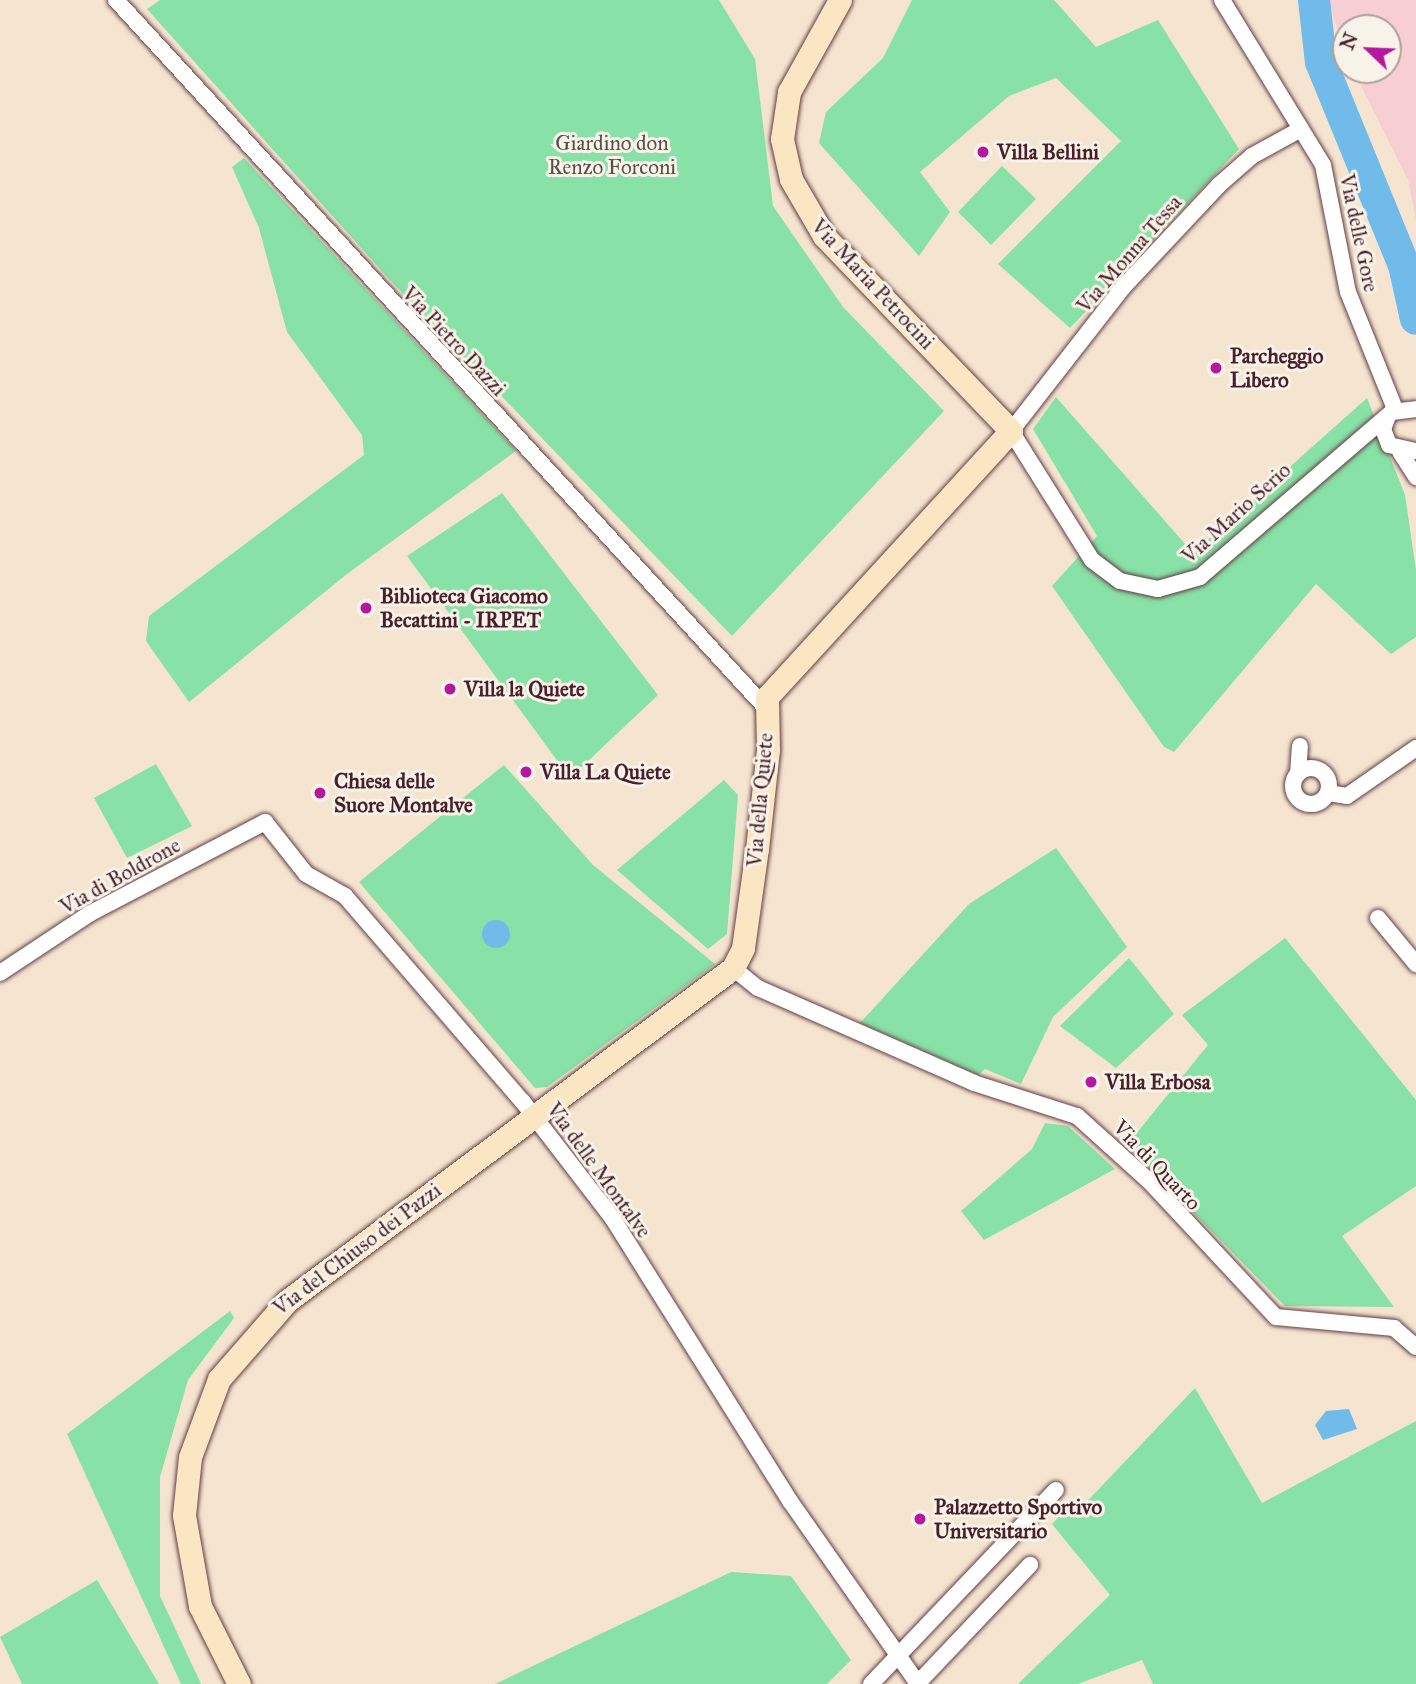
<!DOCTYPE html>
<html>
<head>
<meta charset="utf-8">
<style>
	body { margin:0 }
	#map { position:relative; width:1416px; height:1684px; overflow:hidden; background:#f5e5d0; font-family:"IM FELL Great Primer",serif }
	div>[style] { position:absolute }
	.built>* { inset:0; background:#f7cfd2 }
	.green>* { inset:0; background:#88e1a6 }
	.water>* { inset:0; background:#70bbe9 }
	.round { border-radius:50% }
	.river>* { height:32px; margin:-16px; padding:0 16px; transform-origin:16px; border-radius:16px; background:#70bbe9 }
	.roads { filter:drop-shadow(0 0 2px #643d44) drop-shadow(0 0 2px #643d44) }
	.minor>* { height:16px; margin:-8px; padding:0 8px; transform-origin:8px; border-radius:8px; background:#fff }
	.minor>.ring { margin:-8px; padding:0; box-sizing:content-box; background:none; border:16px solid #fff; border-radius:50% }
	.secondary>* { height:23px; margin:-11.5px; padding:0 11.5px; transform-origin:11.5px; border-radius:11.5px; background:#fbe6c3 }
	.dots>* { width:19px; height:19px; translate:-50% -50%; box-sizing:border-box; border:4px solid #f7f3e8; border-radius:50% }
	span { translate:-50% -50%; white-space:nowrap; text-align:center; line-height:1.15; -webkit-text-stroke:6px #f7f3e8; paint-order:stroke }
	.park-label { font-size:21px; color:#5a504a }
	.poi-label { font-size:21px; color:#4a1f2b; font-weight:700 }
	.left { translate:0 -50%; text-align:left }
	.street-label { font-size:21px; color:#4a1f2b }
	.north { position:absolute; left:1332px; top:14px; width:70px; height:70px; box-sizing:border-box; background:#f7f3e8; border:2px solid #b29e9c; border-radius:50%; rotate:293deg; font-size:19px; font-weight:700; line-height:28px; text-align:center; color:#4a1f2b }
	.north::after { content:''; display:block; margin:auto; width:24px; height:32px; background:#b5179e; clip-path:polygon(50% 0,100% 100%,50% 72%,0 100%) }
</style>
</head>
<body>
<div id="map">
	<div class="built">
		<i style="clip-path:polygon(1328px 0,1416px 0,1416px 220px,1408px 180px,1353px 70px,1388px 70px,1388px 28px,1346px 28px,1346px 55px)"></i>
	</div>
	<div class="green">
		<i style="clip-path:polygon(160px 0,719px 0,755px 59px,773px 206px,843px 307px,944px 411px,732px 636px,389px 279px,147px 9px)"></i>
		<i style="clip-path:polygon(912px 0,1054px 0,1096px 47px,1158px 20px,1239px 149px,1070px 328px,998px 264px,1121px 141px,1056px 78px,1009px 96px,920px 172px,950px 212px,919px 256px,819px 143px,826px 112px,883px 58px)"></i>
		<i style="clip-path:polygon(244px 158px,516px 451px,347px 574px,189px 702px,146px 641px,149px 616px,364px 455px,362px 435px,287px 332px,259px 228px,232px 167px)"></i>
		<i style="clip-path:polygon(1002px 166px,1036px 199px,991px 245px,958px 212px)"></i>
		<i style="clip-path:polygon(1056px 397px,1193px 553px,1367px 398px,1405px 495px,1416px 570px,1416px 637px,1391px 654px,1316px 584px,1174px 752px,1164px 747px,1052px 586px,1097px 536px,1033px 429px)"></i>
		<i style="clip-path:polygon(502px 493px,658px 695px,570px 778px,407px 556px)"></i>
		<i style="clip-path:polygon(156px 764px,192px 826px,127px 858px,94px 798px)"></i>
		<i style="clip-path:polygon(504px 765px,593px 865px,715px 964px,547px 1087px,535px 1088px,359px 882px)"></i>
		<i style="clip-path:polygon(724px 780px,738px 795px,727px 934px,708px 949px,617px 870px)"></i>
		<i style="clip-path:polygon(1056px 848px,1127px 947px,1053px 1017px,1021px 1084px,985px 1069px,978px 1075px,860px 1023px,969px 904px)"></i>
		<i style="clip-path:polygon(1285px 938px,1416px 1100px,1416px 1186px,1342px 1236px,1394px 1307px,1285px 1306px,1127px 1145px,1208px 1045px,1182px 1015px)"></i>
		<i style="clip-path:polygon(1129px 958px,1174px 1014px,1116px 1068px,1060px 1026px)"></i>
		<i style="clip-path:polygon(1045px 1123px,1068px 1126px,1115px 1169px,984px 1240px,961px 1211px,1032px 1149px)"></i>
		<i style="clip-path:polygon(230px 1311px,234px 1318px,188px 1380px,160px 1477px,160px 1596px,201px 1684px,181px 1684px,67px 1434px)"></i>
		<i style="clip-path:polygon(1195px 1388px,1262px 1503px,1416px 1421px,1416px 1684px,1153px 1684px,1142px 1660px,1078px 1684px,1018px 1684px,1110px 1595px,1052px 1524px,1071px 1504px,1076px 1513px)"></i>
		<i style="clip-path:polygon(731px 1572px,791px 1576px,851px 1660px,827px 1684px,495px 1684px)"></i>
		<i style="clip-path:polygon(97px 1580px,159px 1684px,22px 1684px,0 1637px)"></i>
	</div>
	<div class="water">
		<i class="round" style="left:482px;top:920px;width:28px;height:28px"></i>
		<i style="clip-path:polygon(1349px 1409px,1357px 1429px,1323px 1440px,1315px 1425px,1326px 1411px)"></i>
	</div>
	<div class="river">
		<i style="left:1314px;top:0;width:62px;rotate:83.6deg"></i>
		<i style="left:1321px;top:62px;width:219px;rotate:67.8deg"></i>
		<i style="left:1404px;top:265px;width:55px;rotate:77.5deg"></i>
	</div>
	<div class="roads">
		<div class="minor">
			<i style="left:116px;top:0;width:960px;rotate:47.45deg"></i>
			<i style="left:1222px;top:0;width:193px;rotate:58.5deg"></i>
			<i style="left:1323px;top:165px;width:129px;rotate:78.9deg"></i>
			<i style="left:1348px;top:292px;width:126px;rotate:68.1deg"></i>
			<i style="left:1301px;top:129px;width:56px;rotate:151.1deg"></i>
			<i style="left:1252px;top:156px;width:44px;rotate:138.7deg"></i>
			<i style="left:1219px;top:185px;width:139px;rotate:133.2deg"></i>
			<i style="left:1124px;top:286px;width:184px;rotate:127.9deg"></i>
			<i style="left:1011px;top:431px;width:152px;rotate:57.9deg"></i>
			<i style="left:1092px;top:560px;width:35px;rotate:37deg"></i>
			<i style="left:1120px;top:581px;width:39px;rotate:12deg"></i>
			<i style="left:1158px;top:589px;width:44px;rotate:-15.9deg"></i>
			<i style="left:1200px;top:577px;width:253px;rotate:-40.7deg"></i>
			<i style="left:1392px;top:412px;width:24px;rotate:-7deg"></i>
			<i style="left:1388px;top:416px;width:14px;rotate:111deg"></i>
			<i style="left:1383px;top:429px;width:17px;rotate:69deg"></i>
			<i style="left:1389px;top:445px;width:28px;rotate:13deg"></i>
			<i style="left:1400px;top:452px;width:30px;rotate:57deg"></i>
			<i class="ring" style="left:1293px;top:768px;width:20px;height:20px"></i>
			<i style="left:1298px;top:774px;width:28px;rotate:-86deg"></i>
			<i style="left:1328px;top:793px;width:19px;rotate:9deg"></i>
			<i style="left:1347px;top:796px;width:84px;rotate:-34.8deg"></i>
			<i style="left:1378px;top:918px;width:60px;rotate:50.4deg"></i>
			<i style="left:733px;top:968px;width:32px;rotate:39deg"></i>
			<i style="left:758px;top:988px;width:236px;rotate:23.7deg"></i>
			<i style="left:974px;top:1083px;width:108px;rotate:17.8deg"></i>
			<i style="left:1077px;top:1116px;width:97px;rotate:42.1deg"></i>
			<i style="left:1149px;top:1181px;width:186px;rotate:47deg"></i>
			<i style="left:1276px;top:1317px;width:119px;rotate:5.3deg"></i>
			<i style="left:1394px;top:1328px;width:29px;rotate:41deg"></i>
			<i style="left:0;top:973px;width:107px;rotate:-33.5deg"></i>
			<i style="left:89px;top:914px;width:199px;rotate:-27.6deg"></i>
			<i style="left:265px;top:822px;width:66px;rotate:51.7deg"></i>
			<i style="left:306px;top:874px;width:45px;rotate:29.4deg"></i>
			<i style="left:345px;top:896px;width:272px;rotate:49.2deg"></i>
			<i style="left:523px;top:1102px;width:148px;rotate:52.4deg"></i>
			<i style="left:613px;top:1219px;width:333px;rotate:57.9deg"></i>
			<i style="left:790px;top:1501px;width:223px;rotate:55deg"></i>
			<i style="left:918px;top:1683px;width:163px;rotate:-46.5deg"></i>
			<i style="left:871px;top:1684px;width:268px;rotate:-46.4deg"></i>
		</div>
		<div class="secondary">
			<i style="left:239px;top:1684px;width:87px;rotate:-116.6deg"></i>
			<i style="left:200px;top:1606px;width:92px;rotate:-100deg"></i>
			<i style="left:184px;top:1515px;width:58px;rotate:-84.1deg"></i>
			<i style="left:190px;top:1457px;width:83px;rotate:-69.6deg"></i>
			<i style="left:219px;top:1379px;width:103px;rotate:-48.9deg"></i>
			<i style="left:287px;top:1301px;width:557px;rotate:-36.75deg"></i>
			<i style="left:733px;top:968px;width:22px;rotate:-63deg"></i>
			<i style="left:743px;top:948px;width:100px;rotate:-82deg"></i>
			<i style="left:757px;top:849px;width:100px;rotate:-83.7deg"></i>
			<i style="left:768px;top:750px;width:53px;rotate:-91.1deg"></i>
			<i style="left:767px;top:697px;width:361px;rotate:-47.5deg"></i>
			<i style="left:1011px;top:431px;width:270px;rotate:-133.8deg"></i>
			<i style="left:824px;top:236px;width:66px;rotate:-120.1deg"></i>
			<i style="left:791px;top:179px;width:41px;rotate:-102.7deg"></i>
			<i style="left:782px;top:139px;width:48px;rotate:-81.5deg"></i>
			<i style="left:789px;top:92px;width:105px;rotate:-61deg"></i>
		</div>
	</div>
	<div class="dots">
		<i style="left:983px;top:152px;background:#b5179e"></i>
		<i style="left:1216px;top:368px;background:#b5179e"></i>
		<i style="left:366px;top:608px;background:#b5179e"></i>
		<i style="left:450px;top:689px;background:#b5179e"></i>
		<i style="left:526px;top:772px;background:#b5179e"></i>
		<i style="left:320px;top:793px;background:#b5179e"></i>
		<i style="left:1091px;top:1082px;background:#b5179e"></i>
		<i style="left:920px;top:1519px;background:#b5179e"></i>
	</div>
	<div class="park-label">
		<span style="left:612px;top:155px">Giardino don<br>Renzo Forconi</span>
	</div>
	<div class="poi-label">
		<span class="left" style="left:997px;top:152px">Villa Bellini</span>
		<span class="left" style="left:1230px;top:368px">Parcheggio<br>Libero</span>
		<span class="left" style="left:380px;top:608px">Biblioteca Giacomo<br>Becattini - IRPET</span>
		<span class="left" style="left:464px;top:689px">Villa la Quiete</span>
		<span class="left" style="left:540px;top:772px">Villa La Quiete</span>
		<span class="left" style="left:334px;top:793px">Chiesa delle<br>Suore Montalve</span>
		<span class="left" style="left:1105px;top:1082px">Villa Erbosa</span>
		<span class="left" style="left:934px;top:1519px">Palazzetto Sportivo<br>Universitario</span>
	</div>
	<div class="street-label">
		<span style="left:1359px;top:233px;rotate:78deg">Via delle Gore</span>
		<span style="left:1129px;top:254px;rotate:-49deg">Via Monna Tessa</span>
		<span style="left:873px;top:284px;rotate:47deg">Via Maria Petrocini</span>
		<span style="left:454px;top:341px;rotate:47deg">Via Pietro Dazzi</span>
		<span style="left:1236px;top:513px;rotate:-42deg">Via Mario Serio</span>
		<span style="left:760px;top:800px;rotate:-85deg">Via della Quiete</span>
		<span style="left:120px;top:876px;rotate:-29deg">Via di Boldrone</span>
		<span style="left:1157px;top:1165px;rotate:46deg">Via di Quarto</span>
		<span style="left:599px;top:1170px;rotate:54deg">Via delle Montalve</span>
		<span style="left:357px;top:1249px;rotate:-37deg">Via del Chiuso dei Pazzi</span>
	</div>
	<div class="north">N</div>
</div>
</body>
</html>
